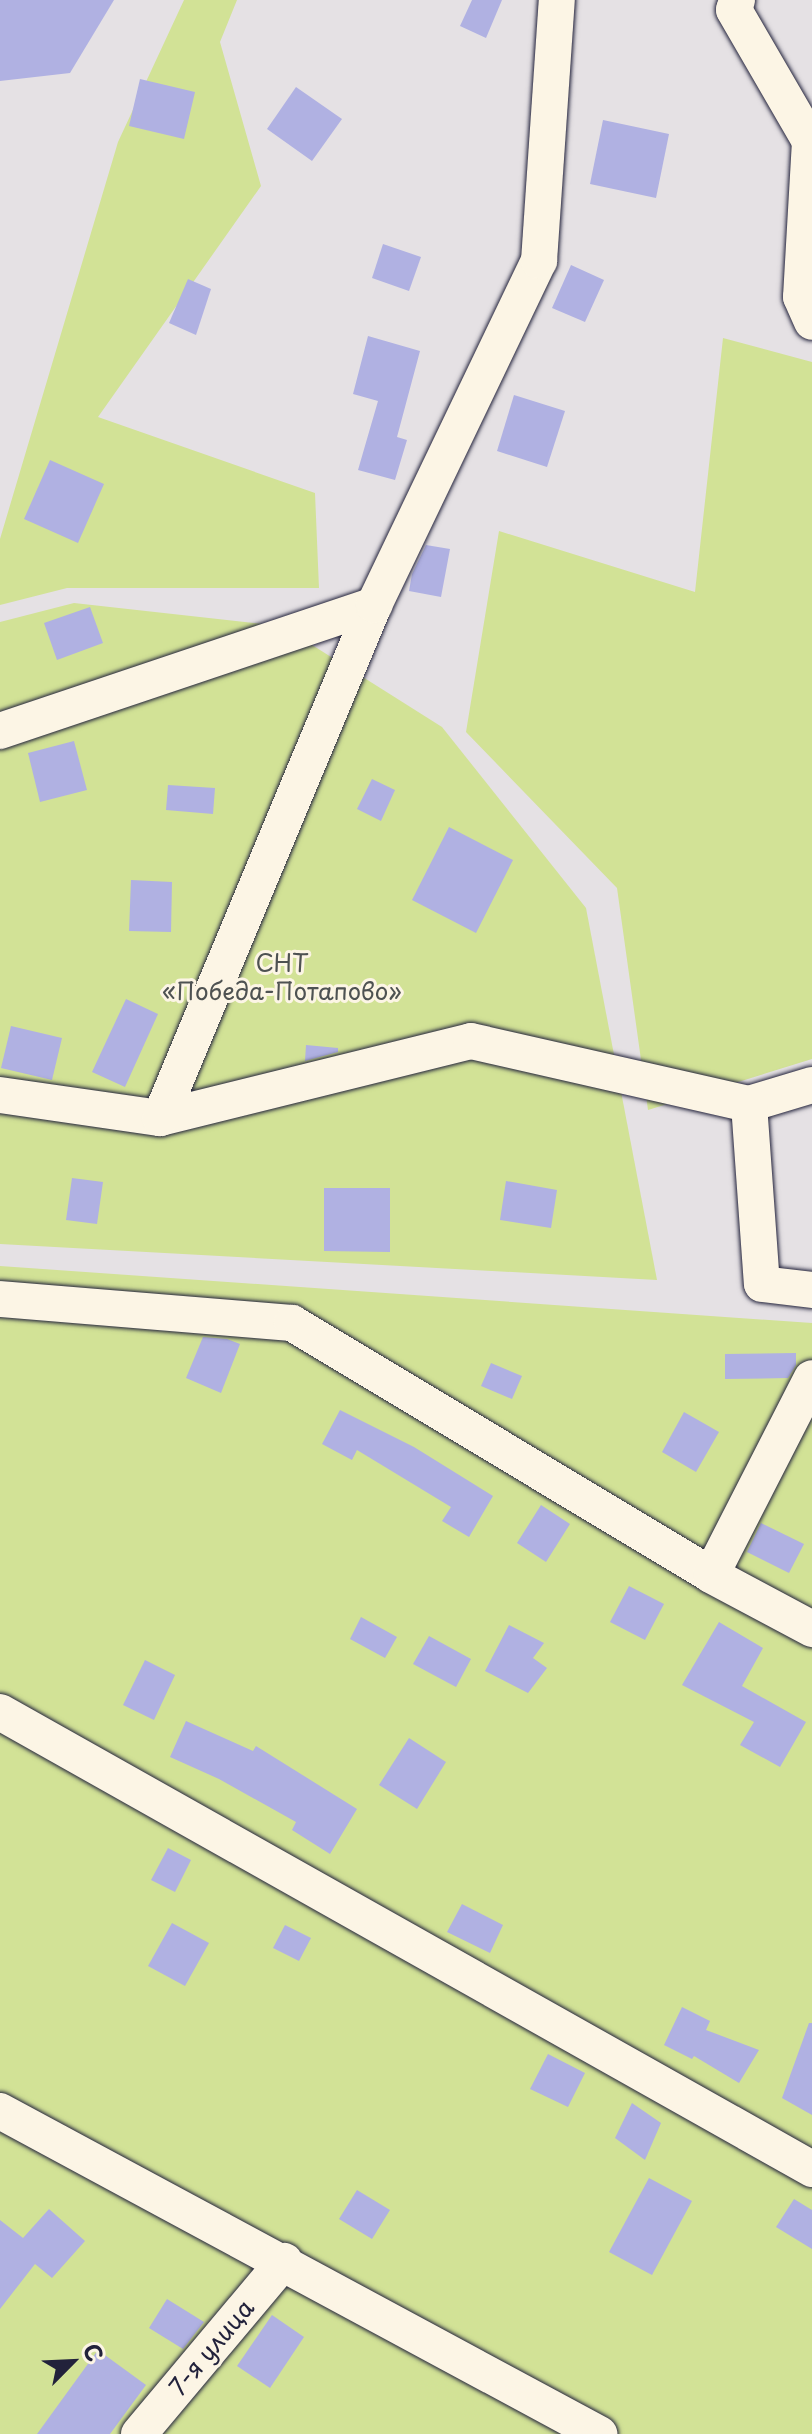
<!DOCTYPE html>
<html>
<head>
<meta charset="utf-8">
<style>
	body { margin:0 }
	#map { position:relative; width:812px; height:2434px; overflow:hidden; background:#e5e1e4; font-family:"Playpen Sans",sans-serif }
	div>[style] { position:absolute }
	.green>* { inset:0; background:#d2e296 }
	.building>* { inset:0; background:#b0b1e2 }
	.roads { filter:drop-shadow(0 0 2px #22223b) drop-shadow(0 0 2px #22223b) }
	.minor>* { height:36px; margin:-18px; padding:0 18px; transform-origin:18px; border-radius:18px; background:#fcf5e5 }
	span { translate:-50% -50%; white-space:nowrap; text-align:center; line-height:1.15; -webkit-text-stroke:6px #fcf5e5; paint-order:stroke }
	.park-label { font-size:24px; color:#4e5252 }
	.street-label { font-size:24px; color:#22223b }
	.north { position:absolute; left:32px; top:2322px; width:80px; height:80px; -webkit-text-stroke:6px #fcf5e5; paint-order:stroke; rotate:66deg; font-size:22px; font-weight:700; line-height:32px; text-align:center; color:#22223b }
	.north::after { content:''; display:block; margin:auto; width:28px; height:36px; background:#22223b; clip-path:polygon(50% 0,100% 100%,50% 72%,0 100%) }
</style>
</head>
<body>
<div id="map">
	<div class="green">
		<i style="clip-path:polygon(184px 0,237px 0,220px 42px,261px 186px,98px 417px,315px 493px,319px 588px,67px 588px,0 605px,0 539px,118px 142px)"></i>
		<i style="clip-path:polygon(723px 338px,812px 362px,812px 1059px,648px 1110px,617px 888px,466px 732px,499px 531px,695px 592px)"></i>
		<i style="clip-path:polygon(74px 603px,282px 626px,442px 727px,586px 908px,657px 1280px,0 1244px,0 622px)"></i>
		<i style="clip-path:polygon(0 1266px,812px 1323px,812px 2434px,0 2434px)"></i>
	</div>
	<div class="building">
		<i style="clip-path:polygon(0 0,114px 0,70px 73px,0 81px)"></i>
		<i style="clip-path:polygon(472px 0,502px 0,486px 38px,460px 26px)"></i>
		<i style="clip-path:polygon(140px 79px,195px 92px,184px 139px,129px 126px)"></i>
		<i style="clip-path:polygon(296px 87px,342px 119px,312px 161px,267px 129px)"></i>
		<i style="clip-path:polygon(603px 120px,669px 134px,656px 198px,590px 184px)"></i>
		<i style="clip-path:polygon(383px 244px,421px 257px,409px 291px,372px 278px)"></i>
		<i style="clip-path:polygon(571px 265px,604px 280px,585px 322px,552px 308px)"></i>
		<i style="clip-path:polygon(188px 279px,211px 289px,196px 335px,169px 323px)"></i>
		<i style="clip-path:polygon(368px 336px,420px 351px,397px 437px,407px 440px,395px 480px,358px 470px,378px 401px,353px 394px)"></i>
		<i style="clip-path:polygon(514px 395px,565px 411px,547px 467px,497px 451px)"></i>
		<i style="clip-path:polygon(50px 460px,104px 484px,78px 543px,24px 519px)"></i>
		<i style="clip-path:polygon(426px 545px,450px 549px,441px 597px,409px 591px,412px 574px)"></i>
		<i style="clip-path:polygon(90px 607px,103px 643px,57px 660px,44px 623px)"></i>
		<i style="clip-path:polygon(74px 741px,87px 790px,40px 802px,28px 753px)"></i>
		<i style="clip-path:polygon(372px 779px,395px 790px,381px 821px,357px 809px)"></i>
		<i style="clip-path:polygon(168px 785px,215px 788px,213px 814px,166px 810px)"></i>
		<i style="clip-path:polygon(449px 827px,513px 860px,476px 933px,412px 900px)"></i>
		<i style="clip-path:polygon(131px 880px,172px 882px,171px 932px,129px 931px)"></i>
		<i style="clip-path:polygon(126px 999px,158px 1014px,125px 1087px,92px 1072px)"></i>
		<i style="clip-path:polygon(11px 1026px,62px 1038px,52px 1080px,1px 1068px)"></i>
		<i style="clip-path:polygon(306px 1045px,338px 1048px,338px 1052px,305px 1061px)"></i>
		<i style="clip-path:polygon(72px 1178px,103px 1182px,97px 1224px,66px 1220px)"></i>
		<i style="clip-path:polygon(506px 1181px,557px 1190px,551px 1228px,500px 1220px)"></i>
		<i style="clip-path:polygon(324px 1188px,390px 1188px,390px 1252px,324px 1251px)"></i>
		<i style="clip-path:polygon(203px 1337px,227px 1339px,240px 1344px,221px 1393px,186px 1378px)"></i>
		<i style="clip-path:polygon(796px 1353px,796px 1365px,788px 1378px,725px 1379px,725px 1354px)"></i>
		<i style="clip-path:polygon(491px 1363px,522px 1376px,512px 1399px,481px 1386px)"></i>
		<i style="clip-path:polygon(340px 1410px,414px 1447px,493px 1496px,469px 1537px,442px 1521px,451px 1507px,357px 1450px,352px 1460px,322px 1444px)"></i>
		<i style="clip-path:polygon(684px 1412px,719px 1432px,696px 1472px,662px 1452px)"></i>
		<i style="clip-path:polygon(541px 1505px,570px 1524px,546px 1562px,517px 1543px)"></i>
		<i style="clip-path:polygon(761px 1523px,804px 1544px,789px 1573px,747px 1552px)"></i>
		<i style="clip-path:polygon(629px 1586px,664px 1604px,645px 1640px,610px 1622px)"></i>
		<i style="clip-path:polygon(361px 1617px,397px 1637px,385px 1658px,350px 1639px)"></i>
		<i style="clip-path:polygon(719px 1622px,763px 1648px,742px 1686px,806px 1722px,780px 1767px,740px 1745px,754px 1722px,682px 1685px)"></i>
		<i style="clip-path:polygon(509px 1625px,544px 1643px,533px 1658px,547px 1668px,528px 1693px,485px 1671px)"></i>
		<i style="clip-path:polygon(429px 1636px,471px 1659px,456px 1687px,413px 1664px)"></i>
		<i style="clip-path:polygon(145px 1660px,175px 1675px,154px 1720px,123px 1705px)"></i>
		<i style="clip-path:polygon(186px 1721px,253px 1751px,256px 1746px,357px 1809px,330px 1854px,292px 1830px,296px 1822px,219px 1779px,170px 1757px)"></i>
		<i style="clip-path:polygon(409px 1738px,446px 1762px,417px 1809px,379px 1785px)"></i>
		<i style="clip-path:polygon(168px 1848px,191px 1860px,175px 1892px,151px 1880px)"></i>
		<i style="clip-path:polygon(462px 1904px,503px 1925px,490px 1953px,447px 1932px)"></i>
		<i style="clip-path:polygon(172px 1923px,209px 1943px,185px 1986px,148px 1966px)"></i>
		<i style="clip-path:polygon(285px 1925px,311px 1938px,299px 1961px,273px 1948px)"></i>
		<i style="clip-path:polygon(682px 2007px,710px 2021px,706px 2030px,759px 2050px,739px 2083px,694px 2056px,692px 2059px,664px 2045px)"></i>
		<i style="clip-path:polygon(809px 2023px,812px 2023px,812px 2115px,782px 2098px)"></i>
		<i style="clip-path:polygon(548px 2054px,585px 2073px,568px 2107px,530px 2089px)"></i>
		<i style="clip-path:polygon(632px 2103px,661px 2123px,645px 2160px,615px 2138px)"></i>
		<i style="clip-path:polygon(649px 2178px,692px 2201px,652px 2275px,609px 2252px)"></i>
		<i style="clip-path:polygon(357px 2190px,390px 2210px,372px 2239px,339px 2219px)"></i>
		<i style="clip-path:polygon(794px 2199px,812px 2210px,812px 2249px,776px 2227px)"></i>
		<i style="clip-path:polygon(49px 2209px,85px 2241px,52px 2278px,35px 2264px,0 2309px,0 2220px,23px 2238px)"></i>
		<i style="clip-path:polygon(167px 2299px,204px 2322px,183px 2349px,149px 2328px)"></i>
		<i style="clip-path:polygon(272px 2315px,304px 2337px,270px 2388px,237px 2366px)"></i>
		<i style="clip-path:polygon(98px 2350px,146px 2385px,110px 2434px,37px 2434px)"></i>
	</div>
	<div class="roads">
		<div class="minor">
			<i style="left:737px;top:0;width:10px;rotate:107deg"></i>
			<i style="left:734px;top:10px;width:151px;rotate:59.9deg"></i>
			<i style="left:810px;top:141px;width:156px;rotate:93.3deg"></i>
			<i style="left:801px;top:297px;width:27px;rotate:66deg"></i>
			<i style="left:0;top:731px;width:395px;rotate:-18.6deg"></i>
			<i style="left:812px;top:1085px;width:66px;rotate:163.2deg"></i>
			<i style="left:749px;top:1104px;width:180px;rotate:85.9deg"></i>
			<i style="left:762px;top:1284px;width:50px;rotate:6.8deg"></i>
			<i style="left:0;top:1095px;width:162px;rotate:8.2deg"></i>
			<i style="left:160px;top:1118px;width:320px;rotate:-13.9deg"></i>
			<i style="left:471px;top:1041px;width:285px;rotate:12.8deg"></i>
			<i style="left:160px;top:1118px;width:556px;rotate:-67.36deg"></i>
			<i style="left:374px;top:605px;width:382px;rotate:-64.4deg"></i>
			<i style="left:539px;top:261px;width:262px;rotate:-86.1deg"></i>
			<i style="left:0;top:1299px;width:293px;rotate:4.7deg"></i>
			<i style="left:292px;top:1323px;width:489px;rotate:31deg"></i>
			<i style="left:711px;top:1575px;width:115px;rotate:28.1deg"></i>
			<i style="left:711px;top:1575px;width:221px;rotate:-62.9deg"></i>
			<i style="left:0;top:1712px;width:932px;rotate:29.37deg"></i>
			<i style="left:0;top:2111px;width:681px;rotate:28.33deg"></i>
			<i style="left:139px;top:2434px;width:226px;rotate:-50deg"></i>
		</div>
	</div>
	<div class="park-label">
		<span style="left:282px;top:977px">СНТ<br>«Победа-Потапово»</span>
	</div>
	<div class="street-label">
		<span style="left:211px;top:2347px;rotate:-50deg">7-я улица</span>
	</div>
	<div class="north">С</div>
</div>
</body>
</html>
